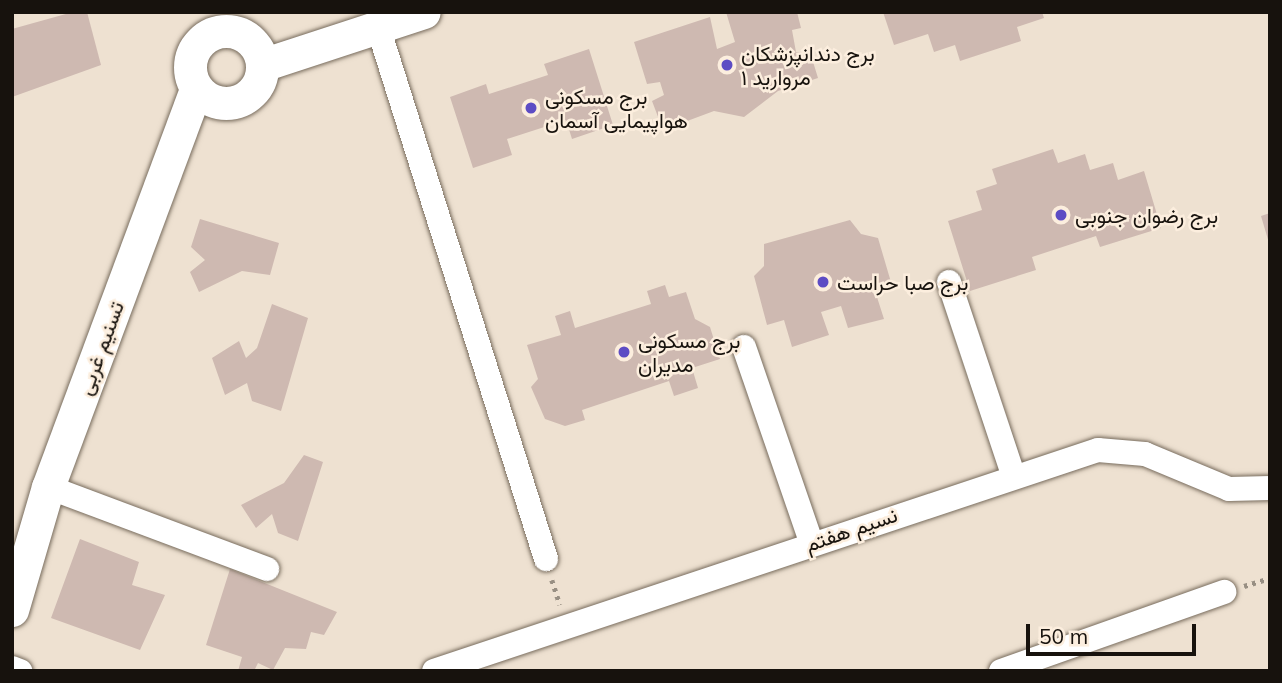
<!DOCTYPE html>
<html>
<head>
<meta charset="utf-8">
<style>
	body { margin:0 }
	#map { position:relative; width:1282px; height:683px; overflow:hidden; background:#eee1d1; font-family:Mulish,Vazirmatn,sans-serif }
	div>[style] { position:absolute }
	.building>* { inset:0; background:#ceb9b1 }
	.path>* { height:4.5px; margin-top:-2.25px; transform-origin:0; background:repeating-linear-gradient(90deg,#988f83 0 3.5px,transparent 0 8.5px) }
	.roads { filter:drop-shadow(0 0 2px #786c5d) drop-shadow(0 0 2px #786c5d) }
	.street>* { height:24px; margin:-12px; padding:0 12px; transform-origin:12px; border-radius:12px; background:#fff }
	.secondary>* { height:33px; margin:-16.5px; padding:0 16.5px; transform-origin:16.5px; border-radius:16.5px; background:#fff }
	.secondary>.ring { margin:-16.5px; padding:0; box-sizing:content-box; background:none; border:33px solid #fff; border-radius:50% }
	.dots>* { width:19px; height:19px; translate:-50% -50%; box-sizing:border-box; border:4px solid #fceede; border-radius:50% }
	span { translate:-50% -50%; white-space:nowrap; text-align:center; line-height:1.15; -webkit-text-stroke:5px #fceede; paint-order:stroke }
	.poi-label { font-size:21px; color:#17120d }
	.left { translate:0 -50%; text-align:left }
	.street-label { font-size:21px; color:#17120d }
	.frame { position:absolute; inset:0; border:14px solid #17120d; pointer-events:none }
	.scale { position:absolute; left:1026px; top:624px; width:170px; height:32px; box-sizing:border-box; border:4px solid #17120d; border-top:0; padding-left:9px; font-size:21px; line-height:24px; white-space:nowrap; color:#17120d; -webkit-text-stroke:5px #fceede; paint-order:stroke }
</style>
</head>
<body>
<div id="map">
	<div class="building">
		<i style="clip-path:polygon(73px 12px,87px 12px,101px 65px,12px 97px,12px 29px)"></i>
		<i style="clip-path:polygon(726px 12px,797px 12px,801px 28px,792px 30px,796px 52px,810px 52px,818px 78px,778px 91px,744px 117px,714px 111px,663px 130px,652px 101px,664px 95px,660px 82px,647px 84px,634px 42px,710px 17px,717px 49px,735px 42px)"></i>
		<i style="clip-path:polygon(883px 12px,1042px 12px,1044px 18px,1017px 27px,1021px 41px,960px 61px,955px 45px,934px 52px,928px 34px,894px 45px)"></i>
		<i style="clip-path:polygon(589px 49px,613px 125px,572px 139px,566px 120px,507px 139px,512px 155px,473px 168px,450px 97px,486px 84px,489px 94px,548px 75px,544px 64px)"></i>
		<i style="clip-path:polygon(1053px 149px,1058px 163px,1085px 154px,1090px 170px,1113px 163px,1118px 180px,1144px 171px,1161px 228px,1100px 247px,1096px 236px,1032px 257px,1036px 270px,970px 291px,948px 221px,982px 210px,976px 191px,997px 184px,992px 169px)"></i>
		<i style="clip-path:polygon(1270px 213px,1270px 243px,1269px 243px,1261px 216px)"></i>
		<i style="clip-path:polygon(200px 219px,279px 243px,270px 275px,242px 271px,199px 292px,190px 272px,205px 260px,191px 247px)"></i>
		<i style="clip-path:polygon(850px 220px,861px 234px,878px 238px,893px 289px,876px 294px,884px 319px,848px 328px,841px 306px,821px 312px,829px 335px,792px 347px,784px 320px,767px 325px,754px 276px,764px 266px,764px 244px)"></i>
		<i style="clip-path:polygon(665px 285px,669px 297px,686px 292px,695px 319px,710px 327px,720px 359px,692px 368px,698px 388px,674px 396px,669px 381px,582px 410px,585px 420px,565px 426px,545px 419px,531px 387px,538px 379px,527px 345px,561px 335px,555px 316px,570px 311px,575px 328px,651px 304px,647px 291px)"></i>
		<i style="clip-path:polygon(272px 304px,308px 318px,281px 411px,252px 401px,247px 383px,225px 395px,212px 358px,239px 341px,246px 358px,257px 348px)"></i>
		<i style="clip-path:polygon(304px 455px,323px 462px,298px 541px,278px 533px,272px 514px,256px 528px,241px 505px,284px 483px)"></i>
		<i style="clip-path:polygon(80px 539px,139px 562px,132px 585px,165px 595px,140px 650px,51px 618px)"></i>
		<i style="clip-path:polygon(230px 569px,337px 612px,324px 635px,311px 632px,306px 649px,285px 648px,273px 670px,258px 663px,254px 671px,238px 671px,242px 657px,206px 645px)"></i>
	</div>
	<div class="path">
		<i style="left:552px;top:580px;width:26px;rotate:72deg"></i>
		<i style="left:1244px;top:586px;width:27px;rotate:-17deg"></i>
	</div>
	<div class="roads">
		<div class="street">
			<i style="left:378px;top:27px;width:558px;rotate:72.47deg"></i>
			<i style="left:949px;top:282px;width:202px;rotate:71.6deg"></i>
			<i style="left:744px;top:347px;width:206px;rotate:71deg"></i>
			<i style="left:48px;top:487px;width:234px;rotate:20.5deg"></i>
			<i style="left:12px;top:668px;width:9px;rotate:21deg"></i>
			<i style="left:434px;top:671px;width:700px;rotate:-18.41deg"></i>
			<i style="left:1098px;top:450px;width:47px;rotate:4.9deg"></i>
			<i style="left:1145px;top:454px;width:91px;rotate:22.6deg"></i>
			<i style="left:1229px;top:489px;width:41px;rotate:-1.4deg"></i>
			<i style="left:1001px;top:671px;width:237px;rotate:-19.5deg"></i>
		</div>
		<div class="secondary">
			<i class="ring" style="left:190px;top:31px;width:39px;height:39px"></i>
			<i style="left:262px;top:65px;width:170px;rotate:-18.1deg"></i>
			<i style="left:12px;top:610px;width:128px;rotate:-73.7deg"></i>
			<i style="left:48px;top:487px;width:425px;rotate:-69.6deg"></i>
		</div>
	</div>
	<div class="dots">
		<i style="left:727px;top:65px;background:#5d4cc4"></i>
		<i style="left:531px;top:108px;background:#5d4cc4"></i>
		<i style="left:1061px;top:215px;background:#5d4cc4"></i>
		<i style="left:823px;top:282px;background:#5d4cc4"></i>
		<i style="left:624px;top:352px;background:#5d4cc4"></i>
	</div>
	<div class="poi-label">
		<span class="left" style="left:741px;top:65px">برج دندانپزشکان<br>مروارید ۱</span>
		<span class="left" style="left:545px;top:108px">برج مسکونی<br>هواپیمایی آسمان</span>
		<span class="left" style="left:1075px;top:215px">برج رضوان جنوبی</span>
		<span class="left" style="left:837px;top:282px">برج صبا حراست</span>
		<span class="left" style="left:638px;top:352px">برج مسکونی<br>مدیران</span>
	</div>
	<div class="street-label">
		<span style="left:100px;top:348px;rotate:-70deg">تسنیم غربی</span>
		<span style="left:851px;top:529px;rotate:-19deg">نسیم هفتم</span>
	</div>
	<div class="frame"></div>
	<div class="scale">50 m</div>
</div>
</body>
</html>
